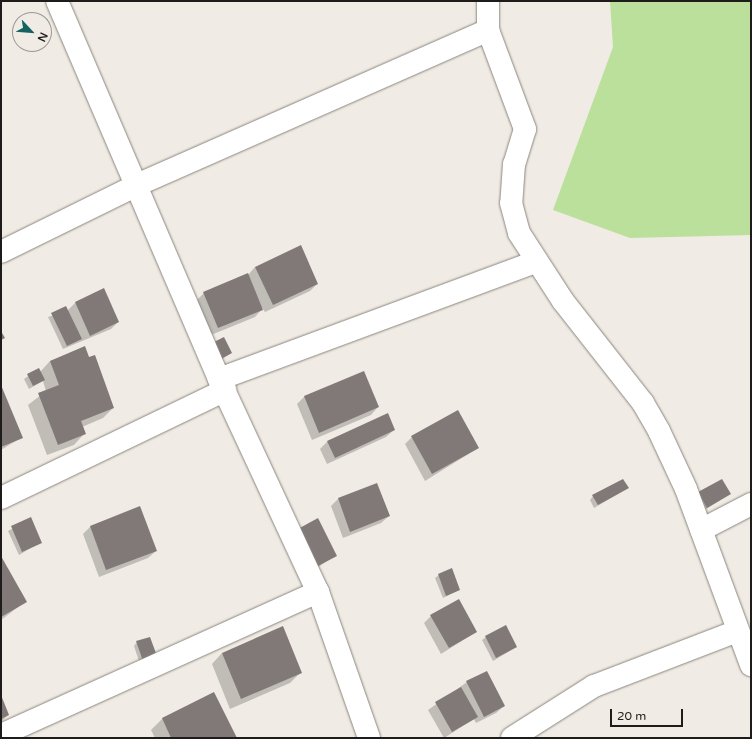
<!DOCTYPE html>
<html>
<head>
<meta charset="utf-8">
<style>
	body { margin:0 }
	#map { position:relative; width:752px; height:739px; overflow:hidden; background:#f0ebe4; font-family:"Varela Round",sans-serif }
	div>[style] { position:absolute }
	.green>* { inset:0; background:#bae09c }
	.shadow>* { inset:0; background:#0003 }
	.building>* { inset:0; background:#817977 }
	.roads { filter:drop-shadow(0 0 1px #8a857f) drop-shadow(0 0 1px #8a857f) }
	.minor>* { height:22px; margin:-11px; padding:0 11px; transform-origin:11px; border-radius:11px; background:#fff }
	span { translate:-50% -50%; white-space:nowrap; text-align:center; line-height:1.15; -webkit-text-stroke:4px #f0ebe4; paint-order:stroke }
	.frame { position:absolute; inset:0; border:2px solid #1e1c1a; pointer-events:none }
	.north { position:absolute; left:12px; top:12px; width:40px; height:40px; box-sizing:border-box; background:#f0ebe4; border:1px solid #9c9893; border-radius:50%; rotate:116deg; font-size:11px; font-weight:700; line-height:16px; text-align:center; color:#1e1c1a }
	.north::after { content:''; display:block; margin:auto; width:14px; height:18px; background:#146361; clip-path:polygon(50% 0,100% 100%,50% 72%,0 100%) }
	.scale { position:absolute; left:610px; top:709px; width:73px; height:18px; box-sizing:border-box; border:2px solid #1e1c1a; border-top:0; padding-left:5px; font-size:12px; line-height:14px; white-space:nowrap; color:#1e1c1a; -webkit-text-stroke:3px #f0ebe4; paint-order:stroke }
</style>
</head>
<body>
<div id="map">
	<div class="green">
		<i style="clip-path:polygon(610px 1px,751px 1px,751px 235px,630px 238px,553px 210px,613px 47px)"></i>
	</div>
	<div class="shadow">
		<i style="clip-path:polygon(255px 267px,317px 284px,310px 291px,265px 312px,259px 303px,262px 309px,255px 317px,211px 335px,196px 301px,204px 293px,248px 275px)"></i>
		<i style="clip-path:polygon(75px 303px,118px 322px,111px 329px,63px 349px,48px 317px,67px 311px)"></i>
		<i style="clip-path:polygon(211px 345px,231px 353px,216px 363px)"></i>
		<i style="clip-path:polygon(84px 348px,113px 408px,103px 418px,82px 427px,84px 434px,74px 445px,47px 455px,28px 405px,46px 391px,43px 381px,29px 389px,24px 379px,38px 369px,40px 372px,50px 361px)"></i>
		<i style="clip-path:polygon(363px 372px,378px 407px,371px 415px,312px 440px,297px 404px,304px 397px)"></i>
		<i style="clip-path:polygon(1px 387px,22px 437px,1px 450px)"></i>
		<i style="clip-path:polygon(387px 415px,394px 430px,386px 437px,327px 464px,320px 449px,327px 442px)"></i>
		<i style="clip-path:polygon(412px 437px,478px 448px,425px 481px,405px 444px)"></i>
		<i style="clip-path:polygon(628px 488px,594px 508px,590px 500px,593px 496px)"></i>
		<i style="clip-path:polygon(699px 493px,730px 494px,703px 511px)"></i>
		<i style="clip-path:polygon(338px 499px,389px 516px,381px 523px,343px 538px,331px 506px)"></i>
		<i style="clip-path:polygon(140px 508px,156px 551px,148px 558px,99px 577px,83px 534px,90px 527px)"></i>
		<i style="clip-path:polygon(30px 519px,41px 542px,19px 555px,8px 531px)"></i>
		<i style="clip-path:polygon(290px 538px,336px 555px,308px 574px)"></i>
		<i style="clip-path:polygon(1px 558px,26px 601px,1px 620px)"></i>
		<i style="clip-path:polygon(439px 575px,459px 590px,443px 598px,435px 578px)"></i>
		<i style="clip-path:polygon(431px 616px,476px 632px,441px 654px,424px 623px)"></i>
		<i style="clip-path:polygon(486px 637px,516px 647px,493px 661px,482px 640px)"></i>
		<i style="clip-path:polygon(137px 642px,155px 656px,140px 664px,134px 646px)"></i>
		<i style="clip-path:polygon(222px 653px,301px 672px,290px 683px,230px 709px,212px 664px)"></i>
		<i style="clip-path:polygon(467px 682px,504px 706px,496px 713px,476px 723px,474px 719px,444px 738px,428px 710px)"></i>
		<i style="clip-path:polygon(213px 693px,236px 738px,155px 738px,151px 730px,162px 719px)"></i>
		<i style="clip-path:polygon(1px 697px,8px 715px,1px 722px)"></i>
	</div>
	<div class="building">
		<i style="clip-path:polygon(301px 245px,318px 284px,273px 305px,255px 267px)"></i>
		<i style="clip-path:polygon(248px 273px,263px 310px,218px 328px,203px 292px)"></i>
		<i style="clip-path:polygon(104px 288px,119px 322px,90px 336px,75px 302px)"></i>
		<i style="clip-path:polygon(66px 306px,82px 339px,67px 346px,51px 313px)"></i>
		<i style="clip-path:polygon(1px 331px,5px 338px,1px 340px)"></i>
		<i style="clip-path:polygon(224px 337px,232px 353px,219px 360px,210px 344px)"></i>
		<i style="clip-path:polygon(85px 346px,89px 357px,95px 355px,114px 408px,81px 421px,86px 434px,58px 445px,38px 393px,59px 385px,50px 361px)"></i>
		<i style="clip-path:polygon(39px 368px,45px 380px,33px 386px,27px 374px)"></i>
		<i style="clip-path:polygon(364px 371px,379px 407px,319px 433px,304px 396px)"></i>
		<i style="clip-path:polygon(1px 385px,23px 438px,1px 447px)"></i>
		<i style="clip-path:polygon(458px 410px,479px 448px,432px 474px,411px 436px)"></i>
		<i style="clip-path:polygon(388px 413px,395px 430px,335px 458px,327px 441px)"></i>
		<i style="clip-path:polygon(623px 479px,629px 488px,598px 505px,592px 495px)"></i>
		<i style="clip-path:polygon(722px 479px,731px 494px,707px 508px,698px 492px)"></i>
		<i style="clip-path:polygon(377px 483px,390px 516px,350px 532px,338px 498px)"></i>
		<i style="clip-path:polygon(140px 506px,157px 551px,106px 570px,90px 526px)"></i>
		<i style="clip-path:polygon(31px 517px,42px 543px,22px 552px,11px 526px)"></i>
		<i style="clip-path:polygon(318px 518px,337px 556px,316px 567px,296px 530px)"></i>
		<i style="clip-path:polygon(1px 556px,27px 602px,1px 617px)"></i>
		<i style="clip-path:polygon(452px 568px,460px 590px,446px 596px,438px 574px)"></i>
		<i style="clip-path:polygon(459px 599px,477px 632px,449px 648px,430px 615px)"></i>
		<i style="clip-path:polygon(506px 625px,517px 647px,496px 658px,485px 636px)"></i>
		<i style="clip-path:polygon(283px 626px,302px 673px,241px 699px,222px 653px)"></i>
		<i style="clip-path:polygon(150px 637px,157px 656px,143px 661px,136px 641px)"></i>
		<i style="clip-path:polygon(487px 671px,505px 706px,484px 717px,466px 681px)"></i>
		<i style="clip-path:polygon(461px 687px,478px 717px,452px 732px,435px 702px)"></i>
		<i style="clip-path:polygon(214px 692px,237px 738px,171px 738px,162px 718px)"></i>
		<i style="clip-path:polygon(1px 695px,9px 715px,1px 719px)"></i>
	</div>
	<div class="roads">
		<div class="minor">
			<i style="left:57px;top:1px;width:411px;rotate:66.8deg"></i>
			<i style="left:219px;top:379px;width:235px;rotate:65.1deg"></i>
			<i style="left:318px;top:592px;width:155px;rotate:70.7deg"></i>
			<i style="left:488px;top:1px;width:29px;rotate:90deg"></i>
			<i style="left:488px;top:30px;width:106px;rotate:69.5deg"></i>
			<i style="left:525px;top:129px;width:37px;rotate:107deg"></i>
			<i style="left:514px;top:164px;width:39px;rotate:94deg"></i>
			<i style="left:511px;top:203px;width:31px;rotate:75deg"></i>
			<i style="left:519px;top:233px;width:81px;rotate:57.1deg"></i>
			<i style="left:563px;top:301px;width:130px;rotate:51.9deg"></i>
			<i style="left:643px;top:403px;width:32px;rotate:60deg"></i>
			<i style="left:659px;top:431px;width:64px;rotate:65deg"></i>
			<i style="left:686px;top:489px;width:188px;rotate:69.7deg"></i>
			<i style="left:1px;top:252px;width:152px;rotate:-26.2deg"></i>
			<i style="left:137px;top:185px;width:384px;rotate:-23.8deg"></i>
			<i style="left:219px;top:379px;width:338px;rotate:-20.3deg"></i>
			<i style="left:1px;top:498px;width:249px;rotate:-25.7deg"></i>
			<i style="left:701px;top:530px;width:56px;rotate:-27.5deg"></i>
			<i style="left:1px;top:735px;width:348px;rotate:-24.3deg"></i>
			<i style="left:512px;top:738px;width:97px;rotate:-32.4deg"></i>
			<i style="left:594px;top:686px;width:153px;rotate:-21deg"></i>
		</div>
	</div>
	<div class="frame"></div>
	<div class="north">N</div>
	<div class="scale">20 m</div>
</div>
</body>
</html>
